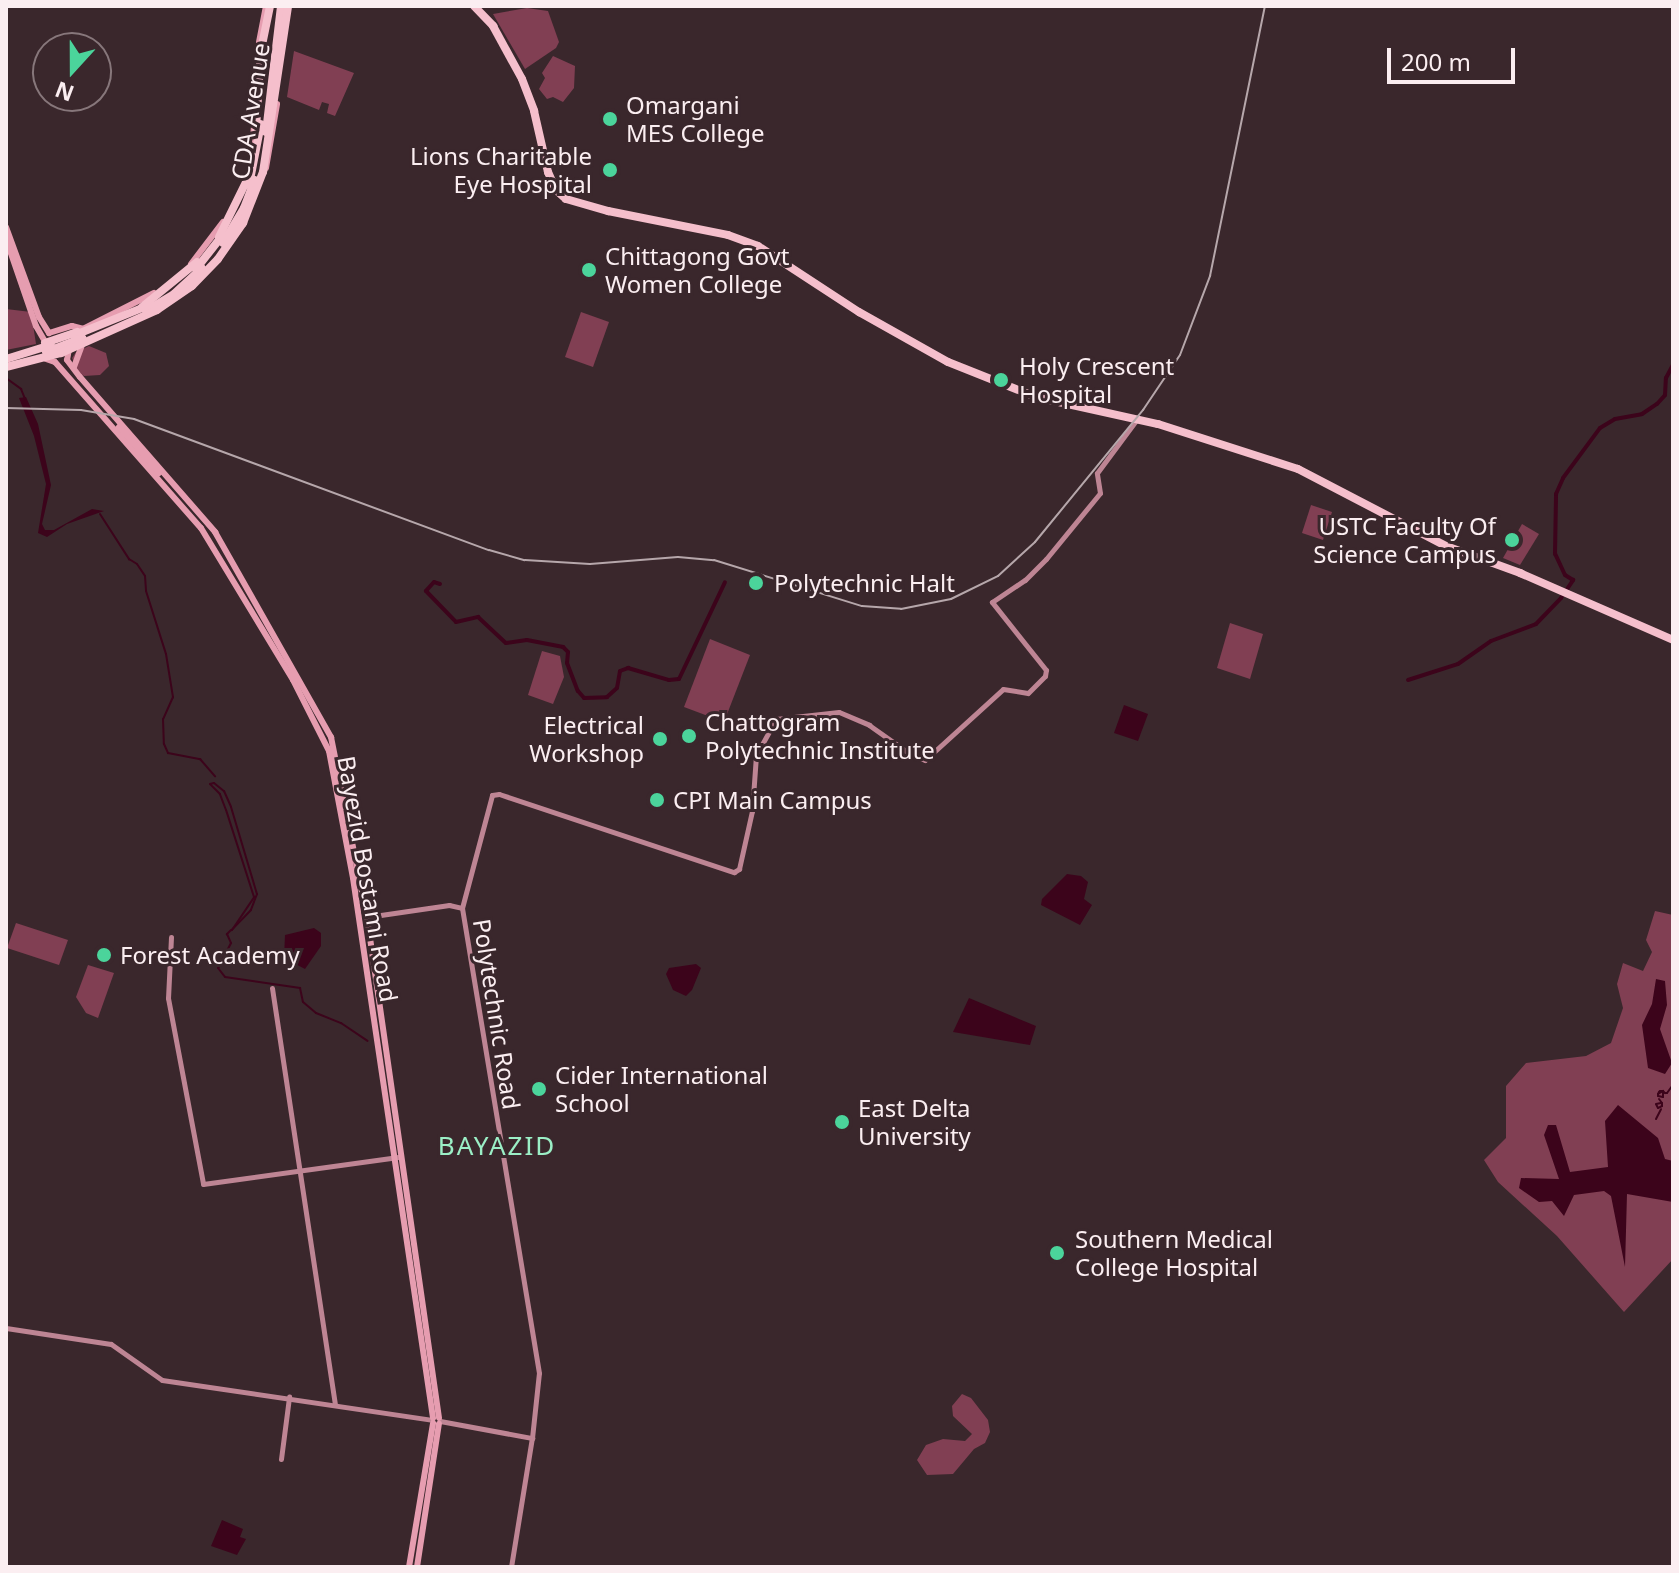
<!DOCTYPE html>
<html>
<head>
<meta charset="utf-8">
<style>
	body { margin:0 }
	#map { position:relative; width:1679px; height:1573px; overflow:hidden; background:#3a272c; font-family:"Noto Sans",sans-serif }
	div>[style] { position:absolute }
	.green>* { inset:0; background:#813f53 }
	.water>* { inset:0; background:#3c041b }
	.stream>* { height:2px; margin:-1px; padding:0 1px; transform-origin:1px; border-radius:1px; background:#3c041b }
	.canal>* { height:4px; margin:-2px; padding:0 2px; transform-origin:2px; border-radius:2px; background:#3c041b }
	.secondary>* { height:5px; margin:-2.5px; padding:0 2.5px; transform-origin:2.5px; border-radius:2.5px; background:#be8594 }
	.primary>* { height:6px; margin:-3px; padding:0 3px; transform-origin:3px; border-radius:3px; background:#e69db0 }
	.highway>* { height:8px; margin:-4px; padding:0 4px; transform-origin:4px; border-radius:4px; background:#f5bfcc }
	.rail>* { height:2px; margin:-1px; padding:0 1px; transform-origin:1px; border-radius:1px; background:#b6a7ab }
	.dots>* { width:22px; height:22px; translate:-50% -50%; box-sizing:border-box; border:4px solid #3a272c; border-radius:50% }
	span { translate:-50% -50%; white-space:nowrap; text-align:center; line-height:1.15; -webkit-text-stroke:6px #3a272c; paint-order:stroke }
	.poi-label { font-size:24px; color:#fbeef1 }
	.left { translate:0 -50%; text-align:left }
	.right { translate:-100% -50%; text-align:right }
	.street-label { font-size:24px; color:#fbeef1 }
	.neighbourhood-label { font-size:26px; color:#9befc6; letter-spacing:2px }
	.frame { position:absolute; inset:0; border:8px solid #fbeef1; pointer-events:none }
	.north { position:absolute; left:32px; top:32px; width:80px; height:80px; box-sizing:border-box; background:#3a272c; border:2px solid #87777b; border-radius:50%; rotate:201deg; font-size:22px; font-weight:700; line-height:32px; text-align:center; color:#fbeef1 }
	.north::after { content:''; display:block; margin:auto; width:28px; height:36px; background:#4bd49b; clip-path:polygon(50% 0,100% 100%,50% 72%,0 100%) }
	.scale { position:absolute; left:1387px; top:48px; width:128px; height:36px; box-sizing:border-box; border:4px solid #fbeef1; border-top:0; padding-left:10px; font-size:24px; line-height:28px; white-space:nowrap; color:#fbeef1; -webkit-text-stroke:6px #3a272c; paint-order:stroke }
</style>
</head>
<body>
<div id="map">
	<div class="green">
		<i style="clip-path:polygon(527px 8px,548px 11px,559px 42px,556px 48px,525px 69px,493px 14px)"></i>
		<i style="clip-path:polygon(294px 51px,354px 73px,335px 116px,327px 113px,329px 104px,322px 102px,319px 110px,287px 97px)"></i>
		<i style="clip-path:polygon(553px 56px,575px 66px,574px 88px,563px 102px,553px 97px,547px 99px,539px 89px,545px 78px,542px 73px)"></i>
		<i style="clip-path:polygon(6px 309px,31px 312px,36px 344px,6px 350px)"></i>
		<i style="clip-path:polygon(581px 312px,609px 322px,593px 367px,565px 357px)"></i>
		<i style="clip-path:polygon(89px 346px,106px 353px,109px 366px,100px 375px,84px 376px,78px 372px,72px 358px,76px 352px)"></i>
		<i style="clip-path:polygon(1311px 505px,1332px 512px,1323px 540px,1302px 533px)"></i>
		<i style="clip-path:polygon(1522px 524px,1539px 534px,1520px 565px,1503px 558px)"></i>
		<i style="clip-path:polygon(1230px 623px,1263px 634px,1250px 679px,1217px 668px)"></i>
		<i style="clip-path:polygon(710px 639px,750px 655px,724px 722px,684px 707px)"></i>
		<i style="clip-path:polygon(542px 651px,560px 656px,564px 677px,553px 704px,528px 695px)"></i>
		<i style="clip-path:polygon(1655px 911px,1673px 915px,1673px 1259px,1624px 1312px,1557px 1236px,1498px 1182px,1484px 1160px,1506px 1138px,1506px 1086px,1526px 1063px,1586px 1056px,1611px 1043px,1623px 1008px,1617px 984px,1623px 963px,1643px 971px,1652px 952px,1646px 940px)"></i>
		<i style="clip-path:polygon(16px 923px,68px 940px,59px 965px,7px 948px)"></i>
		<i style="clip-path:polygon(88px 965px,114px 973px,98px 1018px,86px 1013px,76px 997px)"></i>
		<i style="clip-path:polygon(962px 1394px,971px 1398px,988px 1420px,990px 1432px,985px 1443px,974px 1449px,953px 1474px,927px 1475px,917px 1460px,926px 1445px,943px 1439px,965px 1441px,972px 1434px,953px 1416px,952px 1406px)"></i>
	</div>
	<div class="water">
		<i style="clip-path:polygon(26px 397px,38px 424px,51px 485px,42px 524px,45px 530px,54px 530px,92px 509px,104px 511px,67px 524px,47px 537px,38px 533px,46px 484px,34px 436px,19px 398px)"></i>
		<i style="clip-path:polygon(1124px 705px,1148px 714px,1138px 741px,1114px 733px)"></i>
		<i style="clip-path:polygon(1067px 874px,1081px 876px,1088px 882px,1084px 899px,1092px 905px,1080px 925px,1041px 905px,1042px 899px)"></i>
		<i style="clip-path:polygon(314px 928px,321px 933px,321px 946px,305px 969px,284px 958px,285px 935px)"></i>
		<i style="clip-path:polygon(696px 964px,701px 968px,692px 990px,686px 996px,673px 990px,666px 974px,669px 968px)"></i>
		<i style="clip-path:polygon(1656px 979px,1665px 981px,1667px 1005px,1660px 1029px,1672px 1063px,1665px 1074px,1648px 1068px,1642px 1025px,1652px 1004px)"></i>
		<i style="clip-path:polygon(969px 998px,1036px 1026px,1030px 1045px,953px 1032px)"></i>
		<i style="clip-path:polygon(1618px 1105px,1658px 1138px,1665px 1159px,1673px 1161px,1673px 1202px,1627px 1194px,1625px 1267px,1611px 1196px,1604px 1191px,1574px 1195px,1564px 1216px,1552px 1201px,1539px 1202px,1519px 1188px,1521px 1178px,1559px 1179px,1544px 1135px,1548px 1125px,1556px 1125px,1570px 1172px,1608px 1167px,1605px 1121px)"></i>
		<i style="clip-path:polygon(222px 1520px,243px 1529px,240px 1537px,246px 1539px,237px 1555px,211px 1546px)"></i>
	</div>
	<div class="stream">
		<i style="left:6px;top:378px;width:19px;rotate:36deg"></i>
		<i style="left:21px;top:389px;width:11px;rotate:68deg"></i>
		<i style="left:100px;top:514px;width:54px;rotate:57.2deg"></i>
		<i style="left:129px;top:559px;width:9px;rotate:32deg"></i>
		<i style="left:137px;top:564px;width:14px;rotate:56deg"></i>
		<i style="left:145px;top:576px;width:15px;rotate:86deg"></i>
		<i style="left:146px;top:591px;width:66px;rotate:72.4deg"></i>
		<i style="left:166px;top:654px;width:44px;rotate:80.8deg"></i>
		<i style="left:173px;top:697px;width:24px;rotate:114deg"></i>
		<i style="left:163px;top:719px;width:25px;rotate:88deg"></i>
		<i style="left:164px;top:744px;width:10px;rotate:66deg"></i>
		<i style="left:168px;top:753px;width:33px;rotate:11deg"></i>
		<i style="left:200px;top:759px;width:23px;rotate:49deg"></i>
		<i style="left:214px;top:783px;width:13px;rotate:39deg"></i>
		<i style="left:224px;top:791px;width:17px;rotate:66deg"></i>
		<i style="left:231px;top:807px;width:91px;rotate:73.4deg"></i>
		<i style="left:257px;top:894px;width:17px;rotate:111deg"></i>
		<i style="left:251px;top:910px;width:28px;rotate:134deg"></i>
		<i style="left:232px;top:930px;width:40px;rotate:-56deg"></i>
		<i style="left:254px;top:897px;width:91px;rotate:-107.8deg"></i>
		<i style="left:226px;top:810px;width:17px;rotate:-111deg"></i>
		<i style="left:220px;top:794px;width:14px;rotate:-135deg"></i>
		<i style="left:210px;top:784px;width:4px;rotate:-14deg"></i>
		<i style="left:231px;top:930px;width:6px;rotate:135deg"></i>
		<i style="left:227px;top:934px;width:10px;rotate:66deg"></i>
		<i style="left:231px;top:943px;width:28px;rotate:117deg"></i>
		<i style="left:218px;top:968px;width:11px;rotate:52deg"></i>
		<i style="left:225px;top:977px;width:76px;rotate:8.3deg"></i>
		<i style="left:300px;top:988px;width:14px;rotate:78deg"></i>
		<i style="left:303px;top:1002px;width:17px;rotate:40deg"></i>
		<i style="left:316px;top:1013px;width:27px;rotate:22deg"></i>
		<i style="left:341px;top:1023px;width:32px;rotate:34deg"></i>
		<i style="left:1658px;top:1094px;width:6px;rotate:-31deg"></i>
		<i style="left:1663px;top:1091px;width:6px;rotate:90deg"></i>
		<i style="left:1663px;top:1097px;width:5px;rotate:-169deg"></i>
		<i style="left:1658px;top:1096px;width:2px;rotate:-90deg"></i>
		<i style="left:1658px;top:1094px;width:2px;rotate:-63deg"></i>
		<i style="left:1659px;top:1092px;width:1px;rotate:-45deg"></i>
		<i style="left:1660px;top:1091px;width:3px"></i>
		<i style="left:1663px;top:1091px;width:3px;rotate:45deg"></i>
		<i style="left:1665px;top:1093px;width:2px"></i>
		<i style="left:1667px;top:1093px;width:9px;rotate:-54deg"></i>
		<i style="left:1659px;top:1099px;width:5px;rotate:53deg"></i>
		<i style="left:1662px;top:1103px;width:3px;rotate:90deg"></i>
		<i style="left:1662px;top:1106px;width:4px;rotate:153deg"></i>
		<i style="left:1658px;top:1108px;width:4px;rotate:-117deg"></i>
		<i style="left:1656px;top:1104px;width:5px;rotate:-11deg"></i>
		<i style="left:1656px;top:1119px;width:11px;rotate:-63deg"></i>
	</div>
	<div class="canal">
		<i style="left:440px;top:584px;width:6px;rotate:-162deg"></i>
		<i style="left:434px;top:582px;width:12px;rotate:132deg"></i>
		<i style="left:426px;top:591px;width:43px;rotate:45.9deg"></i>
		<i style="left:456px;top:622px;width:23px;rotate:-13deg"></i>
		<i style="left:478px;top:617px;width:38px;rotate:43deg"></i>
		<i style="left:506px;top:643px;width:21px;rotate:-8deg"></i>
		<i style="left:527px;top:640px;width:37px;rotate:11deg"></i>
		<i style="left:563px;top:647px;width:7px;rotate:45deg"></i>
		<i style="left:568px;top:652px;width:11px;rotate:95deg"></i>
		<i style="left:567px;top:663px;width:30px;rotate:69deg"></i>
		<i style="left:578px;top:691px;width:9px;rotate:49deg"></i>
		<i style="left:584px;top:698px;width:23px;rotate:-2deg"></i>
		<i style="left:607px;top:697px;width:13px;rotate:-42deg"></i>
		<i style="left:617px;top:688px;width:17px;rotate:-80deg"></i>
		<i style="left:620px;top:671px;width:9px;rotate:-21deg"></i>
		<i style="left:628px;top:668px;width:43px;rotate:16.3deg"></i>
		<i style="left:669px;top:680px;width:10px;rotate:-6deg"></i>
		<i style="left:679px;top:679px;width:107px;rotate:-64.6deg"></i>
		<i style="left:1408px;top:680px;width:52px;rotate:-17.7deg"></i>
		<i style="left:1458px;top:664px;width:40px;rotate:-34.9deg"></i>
		<i style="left:1491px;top:641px;width:48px;rotate:-20.7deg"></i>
		<i style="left:1536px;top:624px;width:36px;rotate:-46deg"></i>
		<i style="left:1561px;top:598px;width:22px;rotate:-56deg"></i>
		<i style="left:1573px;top:580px;width:9px;rotate:-148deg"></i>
		<i style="left:1565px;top:575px;width:23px;rotate:-115deg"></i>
		<i style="left:1555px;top:554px;width:60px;rotate:-89deg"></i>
		<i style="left:1556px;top:494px;width:17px;rotate:-66deg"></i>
		<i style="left:1563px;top:478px;width:62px;rotate:-53.5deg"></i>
		<i style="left:1600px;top:428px;width:17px;rotate:-31deg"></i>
		<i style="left:1615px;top:419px;width:27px;rotate:-10deg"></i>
		<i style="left:1642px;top:414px;width:18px;rotate:-34deg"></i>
		<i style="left:1657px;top:404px;width:12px;rotate:-48deg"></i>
		<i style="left:1665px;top:395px;width:17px;rotate:-87deg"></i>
		<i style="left:1666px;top:378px;width:15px;rotate:-62deg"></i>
	</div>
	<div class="secondary">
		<i style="left:367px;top:917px;width:83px;rotate:-8.3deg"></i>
		<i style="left:449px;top:905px;width:13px;rotate:13deg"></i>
		<i style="left:171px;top:937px;width:61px;rotate:92.8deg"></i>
		<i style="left:168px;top:998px;width:189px;rotate:79.3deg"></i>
		<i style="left:203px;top:1184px;width:197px;rotate:-7.9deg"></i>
		<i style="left:272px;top:988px;width:420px;rotate:81.4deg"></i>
		<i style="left:6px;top:1328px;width:106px;rotate:8.7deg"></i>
		<i style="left:111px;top:1344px;width:62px;rotate:35.2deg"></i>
		<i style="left:162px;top:1380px;width:273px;rotate:8.4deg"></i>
		<i style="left:440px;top:1421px;width:94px;rotate:10.5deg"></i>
		<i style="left:281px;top:1459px;width:63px;rotate:-82.6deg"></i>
		<i style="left:511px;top:1567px;width:131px;rotate:-80.8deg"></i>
		<i style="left:532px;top:1438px;width:65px;rotate:-83.9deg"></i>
		<i style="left:539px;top:1373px;width:471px;rotate:-99.4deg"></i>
		<i style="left:462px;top:908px;width:117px;rotate:-75.1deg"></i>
		<i style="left:492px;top:795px;width:7px;rotate:-8deg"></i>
		<i style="left:499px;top:794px;width:248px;rotate:18.4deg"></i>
		<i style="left:734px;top:872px;width:6px;rotate:-31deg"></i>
		<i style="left:739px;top:869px;width:59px;rotate:-77.4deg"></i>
		<i style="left:752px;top:811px;width:56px;rotate:-85.9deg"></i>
		<i style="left:756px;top:755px;width:41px;rotate:-60.9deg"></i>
		<i style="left:776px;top:719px;width:63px;rotate:-6.3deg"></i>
		<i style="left:839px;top:712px;width:33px;rotate:23deg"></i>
		<i style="left:869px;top:725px;width:50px;rotate:35.3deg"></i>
		<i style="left:910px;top:754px;width:16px;rotate:22deg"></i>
		<i style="left:925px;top:760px;width:105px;rotate:-42.3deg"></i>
		<i style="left:1003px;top:689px;width:25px;rotate:9deg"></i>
		<i style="left:1028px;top:693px;width:24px;rotate:-45deg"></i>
		<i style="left:1045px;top:676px;width:6px;rotate:-81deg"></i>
		<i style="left:1046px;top:670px;width:87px;rotate:-128.5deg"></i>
		<i style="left:992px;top:602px;width:40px;rotate:-34deg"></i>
		<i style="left:1025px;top:580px;width:30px;rotate:-45deg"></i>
		<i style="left:1046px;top:559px;width:85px;rotate:-50.7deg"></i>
		<i style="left:1100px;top:493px;width:20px;rotate:-99deg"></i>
		<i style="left:1097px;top:473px;width:67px;rotate:-53.5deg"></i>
	</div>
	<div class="primary">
		<i style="left:259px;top:42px;width:37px;rotate:-79deg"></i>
		<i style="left:252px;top:149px;width:24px;rotate:-85deg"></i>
		<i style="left:266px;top:168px;width:65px;rotate:-80.2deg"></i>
		<i style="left:6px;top:227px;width:96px;rotate:69.9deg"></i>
		<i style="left:39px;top:317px;width:19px;rotate:58deg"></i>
		<i style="left:49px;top:333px;width:24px;rotate:-17deg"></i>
		<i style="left:72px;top:326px;width:12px;rotate:14deg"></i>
		<i style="left:6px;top:239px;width:92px;rotate:71deg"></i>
		<i style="left:36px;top:326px;width:20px;rotate:60deg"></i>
		<i style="left:191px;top:264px;width:53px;rotate:-52.7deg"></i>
		<i style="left:79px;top:331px;width:84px;rotate:-26.9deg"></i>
		<i style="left:69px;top:349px;width:11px;rotate:100deg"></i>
		<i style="left:67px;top:360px;width:21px;rotate:53deg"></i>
		<i style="left:80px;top:377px;width:206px;rotate:48.9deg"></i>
		<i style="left:215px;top:532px;width:236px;rotate:60.5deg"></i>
		<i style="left:331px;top:737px;width:184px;rotate:78.7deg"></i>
		<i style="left:367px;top:917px;width:506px;rotate:81.82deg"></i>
		<i style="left:46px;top:359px;width:9px;rotate:18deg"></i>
		<i style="left:55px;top:362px;width:221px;rotate:48.7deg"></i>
		<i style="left:201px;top:528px;width:178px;rotate:58.8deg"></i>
		<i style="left:293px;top:680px;width:80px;rotate:63.1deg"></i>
		<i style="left:329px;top:751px;width:129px;rotate:79.3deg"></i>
		<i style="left:353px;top:878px;width:546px;rotate:81.57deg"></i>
		<i style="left:74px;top:367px;width:23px;rotate:-70deg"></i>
		<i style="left:119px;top:427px;width:61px;rotate:49deg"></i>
		<i style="left:409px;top:1567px;width:146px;rotate:-80.5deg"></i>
		<i style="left:417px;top:1567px;width:145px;rotate:-81.3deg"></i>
	</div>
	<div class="highway">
		<i style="left:474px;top:6px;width:28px;rotate:46deg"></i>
		<i style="left:493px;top:26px;width:60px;rotate:61.3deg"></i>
		<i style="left:522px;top:79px;width:34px;rotate:69deg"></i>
		<i style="left:534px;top:111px;width:63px;rotate:77.1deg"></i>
		<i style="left:548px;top:172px;width:20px;rotate:66deg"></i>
		<i style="left:556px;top:190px;width:13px;rotate:42deg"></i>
		<i style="left:566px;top:199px;width:44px;rotate:15.9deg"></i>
		<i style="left:608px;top:211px;width:122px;rotate:11.3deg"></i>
		<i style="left:728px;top:235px;width:32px;rotate:20deg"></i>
		<i style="left:758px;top:246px;width:121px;rotate:33.2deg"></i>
		<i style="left:859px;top:312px;width:102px;rotate:29.3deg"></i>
		<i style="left:948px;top:362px;width:95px;rotate:21.7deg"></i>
		<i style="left:1036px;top:397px;width:125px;rotate:12.5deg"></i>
		<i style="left:1158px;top:424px;width:147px;rotate:17.8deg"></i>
		<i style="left:1298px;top:469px;width:167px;rotate:27.5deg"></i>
		<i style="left:1446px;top:546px;width:79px;rotate:20deg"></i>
		<i style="left:1520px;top:573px;width:167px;rotate:23.6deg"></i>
		<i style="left:256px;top:129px;width:79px;rotate:-86.4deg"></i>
		<i style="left:261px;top:50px;width:45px;rotate:-78.4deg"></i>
		<i style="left:266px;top:132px;width:127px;rotate:-83.2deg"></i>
		<i style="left:249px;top:185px;width:62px;rotate:-78.9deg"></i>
		<i style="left:219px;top:237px;width:66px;rotate:-63.8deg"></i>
		<i style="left:223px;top:243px;width:41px;rotate:-59deg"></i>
		<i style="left:244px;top:208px;width:30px;rotate:-69deg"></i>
		<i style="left:196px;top:269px;width:42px;rotate:-51.8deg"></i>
		<i style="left:142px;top:307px;width:71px;rotate:-39.3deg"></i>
		<i style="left:146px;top:311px;width:33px;rotate:-31deg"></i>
		<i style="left:174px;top:294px;width:38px;rotate:-43deg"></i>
		<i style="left:75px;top:335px;width:78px;rotate:-21.9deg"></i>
		<i style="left:45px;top:343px;width:34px;rotate:-19deg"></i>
		<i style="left:46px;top:352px;width:39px;rotate:-21deg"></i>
		<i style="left:6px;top:359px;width:47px;rotate:-17.3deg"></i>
		<i style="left:6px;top:367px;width:57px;rotate:-14.3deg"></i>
		<i style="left:61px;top:353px;width:105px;rotate:-24.1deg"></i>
		<i style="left:157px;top:310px;width:42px;rotate:-34.4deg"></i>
		<i style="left:192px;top:286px;width:37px;rotate:-46deg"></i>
		<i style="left:218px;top:259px;width:44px;rotate:-55.2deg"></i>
		<i style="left:243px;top:223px;width:55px;rotate:-68.6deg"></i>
		<i style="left:263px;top:172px;width:168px;rotate:-81.4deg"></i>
	</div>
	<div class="rail">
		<i style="left:6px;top:408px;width:75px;rotate:1.5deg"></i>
		<i style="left:81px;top:410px;width:54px;rotate:9.6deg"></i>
		<i style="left:134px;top:419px;width:378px;rotate:20.3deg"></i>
		<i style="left:489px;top:550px;width:37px;rotate:16deg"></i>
		<i style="left:525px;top:560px;width:65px;rotate:3.5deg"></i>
		<i style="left:590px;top:564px;width:88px;rotate:-4.5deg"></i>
		<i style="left:678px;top:557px;width:36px;rotate:5deg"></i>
		<i style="left:714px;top:560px;width:155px;rotate:17.3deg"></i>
		<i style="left:862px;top:606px;width:39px;rotate:4deg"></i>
		<i style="left:901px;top:609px;width:51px;rotate:-11.3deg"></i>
		<i style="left:951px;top:599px;width:52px;rotate:-26.1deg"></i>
		<i style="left:998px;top:576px;width:50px;rotate:-42.6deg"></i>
		<i style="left:1035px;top:542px;width:171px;rotate:-50.7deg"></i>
		<i style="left:1143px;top:410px;width:66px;rotate:-56.1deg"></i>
		<i style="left:1180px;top:355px;width:85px;rotate:-69.2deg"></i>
		<i style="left:1210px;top:276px;width:276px;rotate:-78.5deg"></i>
	</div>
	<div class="dots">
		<i style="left:610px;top:119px;background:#4bd49b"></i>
		<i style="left:610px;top:170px;background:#4bd49b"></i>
		<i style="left:589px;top:270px;background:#4bd49b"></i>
		<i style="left:1001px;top:380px;background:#4bd49b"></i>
		<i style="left:1512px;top:540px;background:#4bd49b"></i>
		<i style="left:756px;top:583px;background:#4bd49b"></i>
		<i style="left:689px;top:736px;background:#4bd49b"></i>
		<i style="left:660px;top:739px;background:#4bd49b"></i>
		<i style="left:657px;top:800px;background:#4bd49b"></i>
		<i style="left:104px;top:955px;background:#4bd49b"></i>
		<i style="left:539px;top:1089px;background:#4bd49b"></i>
		<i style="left:842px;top:1122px;background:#4bd49b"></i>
		<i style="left:1057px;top:1253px;background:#4bd49b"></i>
	</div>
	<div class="poi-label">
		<span class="left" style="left:626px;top:119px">Omargani<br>MES College</span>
		<span class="right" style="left:592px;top:170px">Lions Charitable<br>Eye Hospital</span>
		<span class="left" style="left:605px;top:270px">Chittagong Govt<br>Women College</span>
		<span class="left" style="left:1019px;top:380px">Holy Crescent<br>Hospital</span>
		<span class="right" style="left:1496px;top:540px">USTC Faculty Of<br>Science Campus</span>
		<span class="left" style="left:774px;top:583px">Polytechnic Halt</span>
		<span class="left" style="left:705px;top:736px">Chattogram<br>Polytechnic Institute</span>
		<span class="right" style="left:644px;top:739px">Electrical<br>Workshop</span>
		<span class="left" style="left:673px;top:800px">CPI Main Campus</span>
		<span class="left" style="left:120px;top:955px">Forest Academy</span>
		<span class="left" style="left:555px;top:1089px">Cider International<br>School</span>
		<span class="left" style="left:858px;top:1122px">East Delta<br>University</span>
		<span class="left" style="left:1075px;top:1253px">Southern Medical<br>College Hospital</span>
	</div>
	<div class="street-label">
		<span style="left:250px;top:111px;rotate:-81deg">CDA Avenue</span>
		<span style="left:368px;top:879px;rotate:80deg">Bayezid Bostami Road</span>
		<span style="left:497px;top:1014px;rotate:81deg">Polytechnic Road</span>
	</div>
	<div class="neighbourhood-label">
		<span style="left:497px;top:1146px">BAYAZID</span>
	</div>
	<div class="frame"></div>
	<div class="north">N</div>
	<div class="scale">200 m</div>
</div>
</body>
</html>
